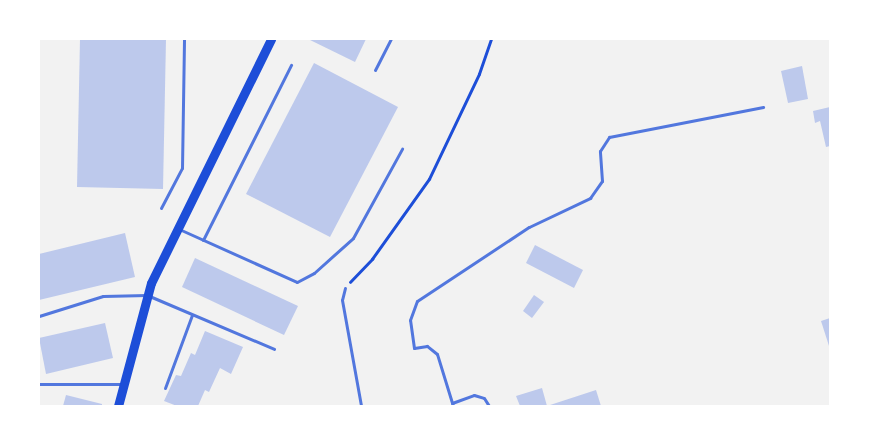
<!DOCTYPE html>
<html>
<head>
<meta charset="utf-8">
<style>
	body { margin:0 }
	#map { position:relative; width:869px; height:445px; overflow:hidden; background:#f2f2f2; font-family:"Open Sans",sans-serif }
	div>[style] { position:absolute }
	.building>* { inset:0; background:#bdc9ec }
	.path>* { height:2.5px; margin:-1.25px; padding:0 1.25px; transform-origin:1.25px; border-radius:1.25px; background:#1d4ed8 }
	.service>* { height:3px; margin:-1.5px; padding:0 1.5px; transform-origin:1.5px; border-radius:1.5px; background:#5277de }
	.secondary>* { height:9px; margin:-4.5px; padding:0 4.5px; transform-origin:4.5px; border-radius:4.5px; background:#1d4ed8 }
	span { translate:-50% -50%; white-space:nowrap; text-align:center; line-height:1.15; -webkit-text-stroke:4.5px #fff; paint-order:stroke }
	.frame { position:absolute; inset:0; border:40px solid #fff; pointer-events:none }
</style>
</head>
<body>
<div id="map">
	<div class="building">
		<i style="clip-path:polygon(80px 39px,166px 39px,163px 189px,77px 187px)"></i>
		<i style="clip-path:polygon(308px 39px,366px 39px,355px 62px)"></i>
		<i style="clip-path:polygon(314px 63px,398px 107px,330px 237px,246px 194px)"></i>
		<i style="clip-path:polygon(802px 66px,808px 99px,788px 103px,781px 71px)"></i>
		<i style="clip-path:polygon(830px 107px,830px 146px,826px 147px,820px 121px,815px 123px,813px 111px)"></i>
		<i style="clip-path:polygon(125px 233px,135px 277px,39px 300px,39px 254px)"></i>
		<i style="clip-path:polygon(535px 245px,583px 270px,574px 288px,526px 263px)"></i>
		<i style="clip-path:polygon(195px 258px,298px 306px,284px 335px,182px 287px)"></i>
		<i style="clip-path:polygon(534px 295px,544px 302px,532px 318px,523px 311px)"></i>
		<i style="clip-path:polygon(830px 318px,830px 349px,821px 321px)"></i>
		<i style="clip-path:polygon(105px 323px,113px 358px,46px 374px,39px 338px)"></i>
		<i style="clip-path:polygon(205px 331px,243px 347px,231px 374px,220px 368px,209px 392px,205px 390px,198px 406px,177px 406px,164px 401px,176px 375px,181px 376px,191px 353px,195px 355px)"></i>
		<i style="clip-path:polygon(542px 388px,547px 406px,596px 390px,601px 406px,520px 406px,516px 396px)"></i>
		<i style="clip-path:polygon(66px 395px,102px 404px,102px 406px,63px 406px)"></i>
	</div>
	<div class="path">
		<i style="left:350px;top:282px;width:32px;rotate:-46deg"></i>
		<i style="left:372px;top:259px;width:98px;rotate:-54.5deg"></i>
		<i style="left:429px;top:179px;width:116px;rotate:-64.5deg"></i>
		<i style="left:479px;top:74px;width:37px;rotate:-71deg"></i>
	</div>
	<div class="service">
		<i style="left:375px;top:70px;width:35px;rotate:-63deg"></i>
		<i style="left:161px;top:208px;width:45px;rotate:-62.3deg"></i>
		<i style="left:182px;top:168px;width:129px;rotate:-89.1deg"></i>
		<i style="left:179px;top:229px;width:129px;rotate:24.2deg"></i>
		<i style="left:297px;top:282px;width:19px;rotate:-28deg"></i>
		<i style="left:314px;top:273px;width:52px;rotate:-41.9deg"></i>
		<i style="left:353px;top:238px;width:102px;rotate:-61.2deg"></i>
		<i style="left:203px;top:240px;width:196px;rotate:-63.3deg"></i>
		<i style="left:345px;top:288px;width:12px;rotate:104deg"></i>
		<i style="left:342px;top:300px;width:108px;rotate:79.8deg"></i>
		<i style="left:39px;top:316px;width:67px;rotate:-17.4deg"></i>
		<i style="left:103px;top:296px;width:44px;rotate:-1.3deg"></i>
		<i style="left:147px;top:295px;width:138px;rotate:23deg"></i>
		<i style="left:39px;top:384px;width:83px"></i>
		<i style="left:165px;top:388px;width:78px;rotate:-69.7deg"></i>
		<i style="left:452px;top:403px;width:23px;rotate:-20deg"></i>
		<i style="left:474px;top:395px;width:10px;rotate:17deg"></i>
		<i style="left:484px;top:398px;width:9px;rotate:58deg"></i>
		<i style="left:453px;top:406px;width:54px;rotate:-107.1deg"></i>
		<i style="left:437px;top:354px;width:13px;rotate:-141deg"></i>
		<i style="left:427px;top:346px;width:13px;rotate:171deg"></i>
		<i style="left:414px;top:348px;width:28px;rotate:-98deg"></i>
		<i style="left:410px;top:320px;width:20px;rotate:-70deg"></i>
		<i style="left:417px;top:301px;width:134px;rotate:-33.5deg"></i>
		<i style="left:529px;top:227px;width:68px;rotate:-25.4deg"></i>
		<i style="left:590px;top:198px;width:21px;rotate:-55deg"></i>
		<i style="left:602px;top:181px;width:30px;rotate:-94deg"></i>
		<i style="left:600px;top:151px;width:17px;rotate:-57deg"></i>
		<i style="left:609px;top:137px;width:157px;rotate:-11deg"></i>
	</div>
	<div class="secondary">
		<i style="left:118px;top:406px;width:127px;rotate:-75deg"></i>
		<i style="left:151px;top:283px;width:272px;rotate:-63.8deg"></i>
	</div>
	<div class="frame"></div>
</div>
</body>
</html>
